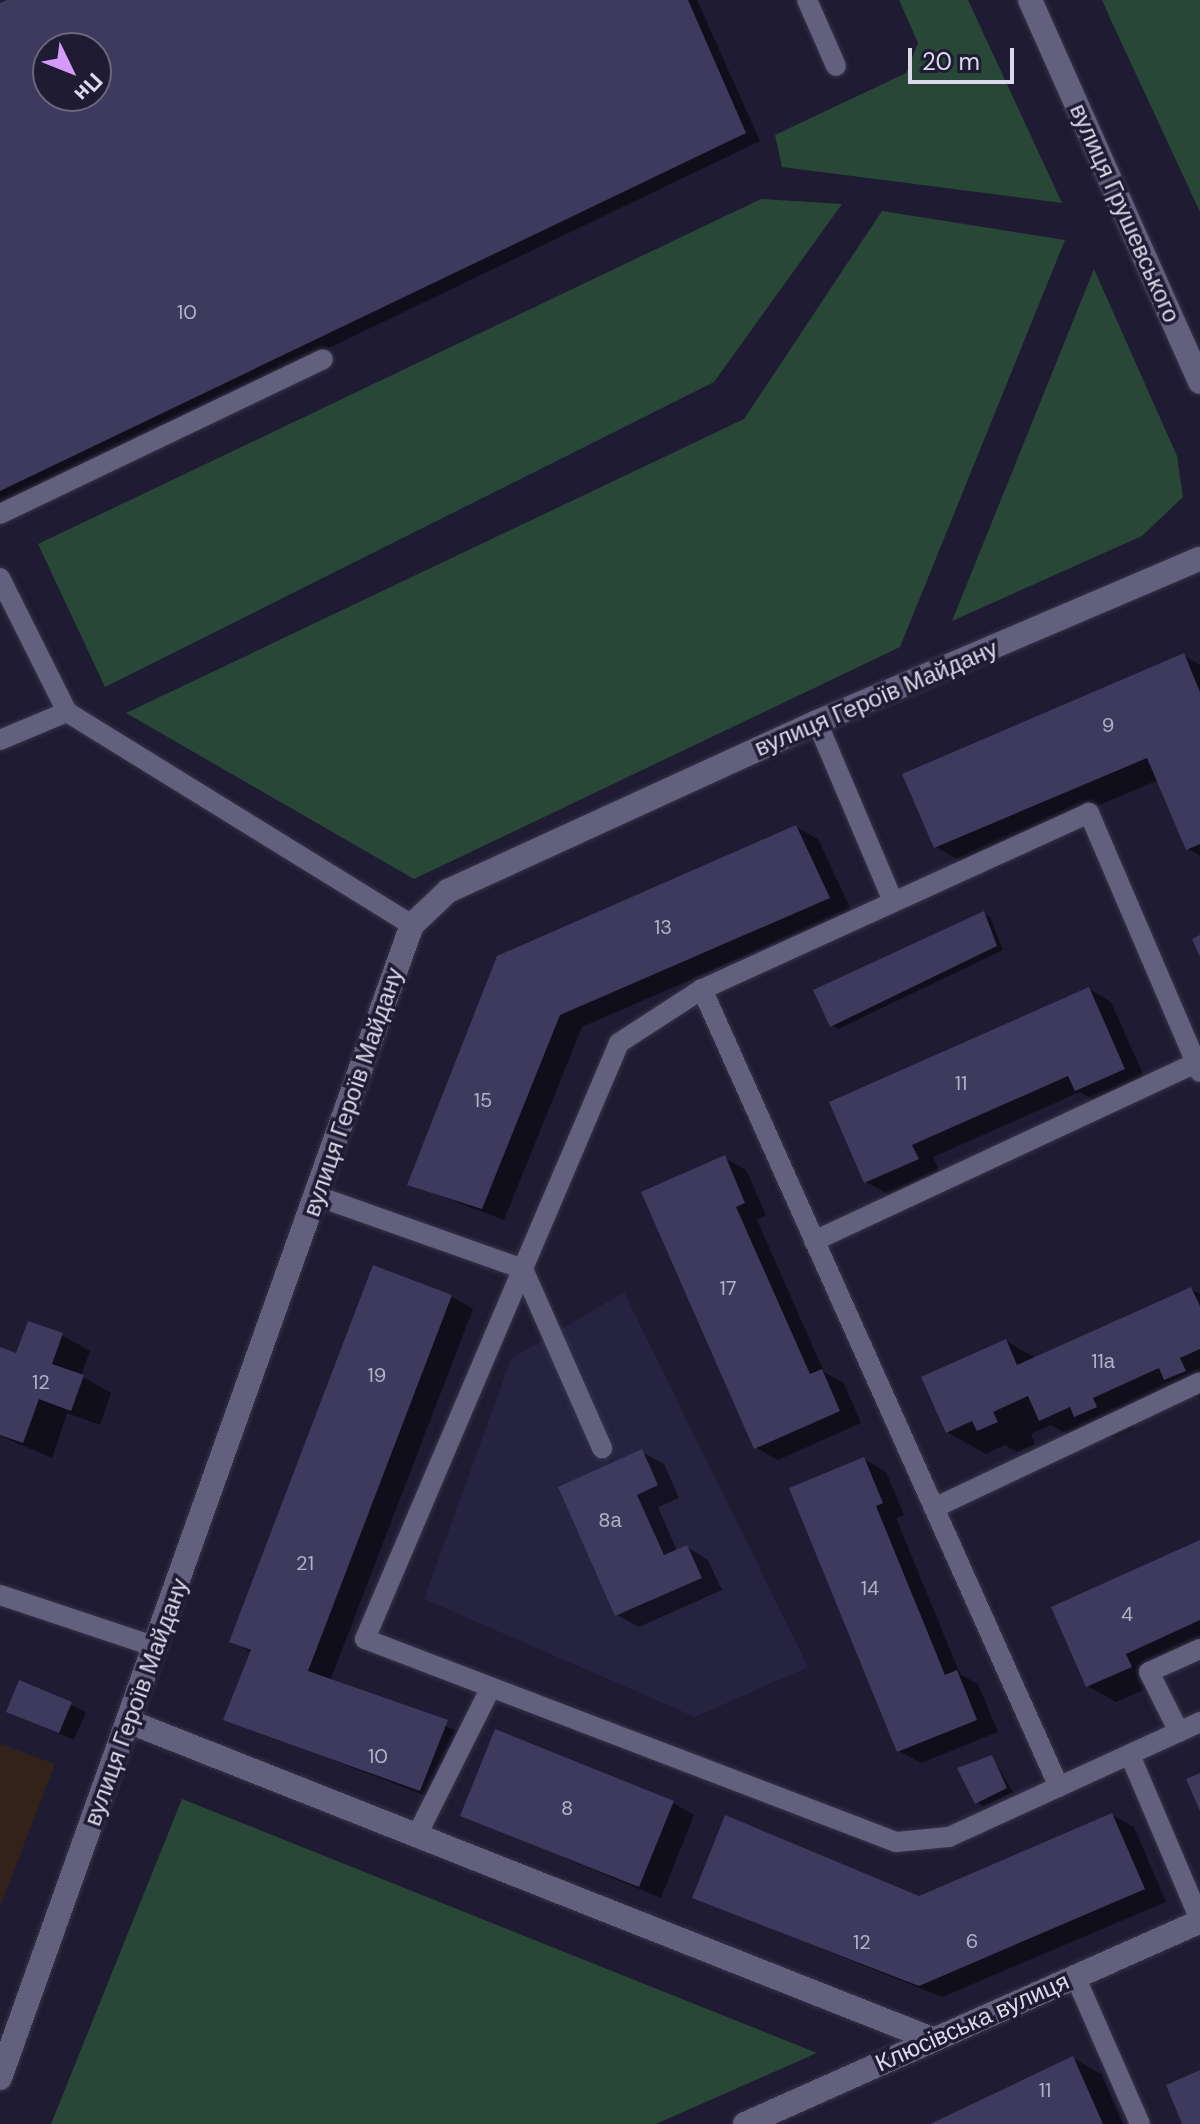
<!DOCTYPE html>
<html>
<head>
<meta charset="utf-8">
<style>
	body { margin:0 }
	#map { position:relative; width:1200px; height:2124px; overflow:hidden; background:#1e1b33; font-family:"DM Sans",sans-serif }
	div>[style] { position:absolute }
	.commercial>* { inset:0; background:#322219 }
	.built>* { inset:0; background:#262340 }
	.green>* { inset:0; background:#284736 }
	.shadow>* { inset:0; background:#0007 }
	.building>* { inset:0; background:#3d3a5d }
	.roads { filter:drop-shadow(0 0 2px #363448) drop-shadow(0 0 2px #363448) }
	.lane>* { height:20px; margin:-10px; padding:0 10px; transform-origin:10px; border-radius:10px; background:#62607d }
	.street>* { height:24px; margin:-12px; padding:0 12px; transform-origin:12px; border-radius:12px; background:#62607d }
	span { translate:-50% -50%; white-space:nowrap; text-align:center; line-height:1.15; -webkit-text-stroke:7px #1e1b33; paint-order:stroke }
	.number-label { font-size:20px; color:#b3b2c7 }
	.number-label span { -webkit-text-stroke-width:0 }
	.street-label { font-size:24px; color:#dadaea }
	.north { position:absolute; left:32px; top:32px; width:80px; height:80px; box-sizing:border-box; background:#1e1b33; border:2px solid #69677c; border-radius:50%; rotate:133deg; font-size:22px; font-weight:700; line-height:32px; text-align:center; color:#dadaea }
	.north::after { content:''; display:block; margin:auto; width:28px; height:36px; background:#d69bfa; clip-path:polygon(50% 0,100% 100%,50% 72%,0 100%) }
	.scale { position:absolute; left:908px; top:48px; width:106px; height:36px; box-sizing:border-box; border:4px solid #dadaea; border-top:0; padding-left:10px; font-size:24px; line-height:28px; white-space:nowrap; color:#dadaea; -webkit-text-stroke:6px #1e1b33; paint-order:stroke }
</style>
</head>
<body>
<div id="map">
	<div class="commercial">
		<i style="clip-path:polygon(1px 1744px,55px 1764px,0 1907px,0 1748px)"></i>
	</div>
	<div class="built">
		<i style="clip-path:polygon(624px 1292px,808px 1667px,695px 1717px,424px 1599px,511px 1359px)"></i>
	</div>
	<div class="green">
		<i style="clip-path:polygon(899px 0,968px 0,1062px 203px,782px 167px,775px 135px,906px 73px,918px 43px)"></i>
		<i style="clip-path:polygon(1102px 0,1200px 0,1200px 212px,1109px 16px)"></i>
		<i style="clip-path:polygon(761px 199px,842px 204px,714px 382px,105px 687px,38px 544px)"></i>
		<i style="clip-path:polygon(882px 211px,1065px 240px,900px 647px,414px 879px,126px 713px,744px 419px)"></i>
		<i style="clip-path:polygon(1094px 269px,1177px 456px,1183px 497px,1142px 536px,952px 621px)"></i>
		<i style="clip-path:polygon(182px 1799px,817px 2053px,656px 2124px,51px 2124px)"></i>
	</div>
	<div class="shadow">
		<i style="clip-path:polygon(evenodd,11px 0,697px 0,760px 141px,0 506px,0 5px,11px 0,48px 48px,96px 48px,96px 96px,48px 96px,48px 48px)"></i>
		<i style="clip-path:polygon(1183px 655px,1200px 665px,1200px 856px,1187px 848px,1158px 780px,964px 863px,936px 847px)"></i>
		<i style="clip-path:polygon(796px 827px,818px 839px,851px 910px,582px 1027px,504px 1220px,409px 1184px,498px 958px)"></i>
		<i style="clip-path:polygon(983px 913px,990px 917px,1003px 950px,838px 1029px,832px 1025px)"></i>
		<i style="clip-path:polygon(1089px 989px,1111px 1002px,1146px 1081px,1098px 1102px,1080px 1092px,933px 1157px,939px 1171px,888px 1194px,866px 1182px)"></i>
		<i style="clip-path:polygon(725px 1158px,746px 1170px,766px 1215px,757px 1220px,824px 1372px,844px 1383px,861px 1423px,778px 1460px,756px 1448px)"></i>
		<i style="clip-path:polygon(1191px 1289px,1200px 1294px,1200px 1398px,1190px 1393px,1130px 1420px,1134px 1429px,1114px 1438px,1102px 1431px,1079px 1441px,1051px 1425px,1031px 1434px,1035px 1444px,1017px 1452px,1005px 1445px,986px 1454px,947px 1432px,1006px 1341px,1036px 1358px)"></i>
		<i style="clip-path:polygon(451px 1296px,473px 1309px,330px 1681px,468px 1735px,442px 1802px,226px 1719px,252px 1653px,231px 1641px)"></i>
		<i style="clip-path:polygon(62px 1335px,90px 1351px,81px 1376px,111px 1393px,100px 1425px,67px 1413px,52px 1458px,0 1436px,0 1349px,17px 1355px)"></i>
		<i style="clip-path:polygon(642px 1452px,664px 1464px,679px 1498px,658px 1507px,677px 1551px,687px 1547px,708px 1560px,722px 1590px,639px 1627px,617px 1615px)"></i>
		<i style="clip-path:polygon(864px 1459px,886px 1472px,904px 1515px,896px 1518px,960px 1674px,978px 1684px,998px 1732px,921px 1763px,899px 1751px)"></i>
		<i style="clip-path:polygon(1200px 1542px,1200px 1649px,1153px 1670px,1159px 1683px,1116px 1702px,1088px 1686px)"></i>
		<i style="clip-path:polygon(20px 1682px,86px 1712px,74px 1740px,8px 1711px)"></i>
		<i style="clip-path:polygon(992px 1757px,1013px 1792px,984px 1806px,977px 1802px)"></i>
		<i style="clip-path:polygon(673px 1803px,694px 1815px,661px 1898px,462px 1815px)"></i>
		<i style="clip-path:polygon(1112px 1815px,1134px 1827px,1166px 1902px,942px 1997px,695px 1898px,919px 1898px)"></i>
		<i style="clip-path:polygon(1073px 2058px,1101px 2074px,1123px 2124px,935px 2124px)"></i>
	</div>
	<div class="building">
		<i style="clip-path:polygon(evenodd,7px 0,688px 0,746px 133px,0 491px,0 3px,7px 0,48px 48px,96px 48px,96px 96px,48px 96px,48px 48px)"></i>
		<i style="clip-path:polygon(1184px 653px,1200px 692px,1200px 844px,1186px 850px,1147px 758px,934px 848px,902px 774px)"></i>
		<i style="clip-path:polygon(796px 825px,830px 898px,560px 1015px,482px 1209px,407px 1185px,497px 956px)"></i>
		<i style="clip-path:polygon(984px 911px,997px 946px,830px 1027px,813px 990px)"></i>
		<i style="clip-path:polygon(1200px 935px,1200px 957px,1192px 939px)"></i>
		<i style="clip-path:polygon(1089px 987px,1125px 1069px,1075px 1091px,1068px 1076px,912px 1145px,919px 1159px,864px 1183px,829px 1102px)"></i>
		<i style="clip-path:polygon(725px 1155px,745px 1203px,736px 1207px,810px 1374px,822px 1369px,840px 1411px,754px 1449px,641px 1192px)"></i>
		<i style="clip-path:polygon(373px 1265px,452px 1295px,308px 1671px,448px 1720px,420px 1791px,223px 1720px,251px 1650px,229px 1642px)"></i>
		<i style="clip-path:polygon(1191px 1287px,1200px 1306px,1200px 1349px,1180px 1358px,1186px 1371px,1164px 1380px,1159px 1368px,1093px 1398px,1097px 1407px,1074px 1417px,1070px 1407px,1039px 1421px,1028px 1396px,993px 1412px,998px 1422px,977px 1431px,972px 1421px,946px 1433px,921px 1377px,1006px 1339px,1017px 1365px)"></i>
		<i style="clip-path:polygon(28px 1321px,63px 1333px,52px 1364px,84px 1375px,71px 1411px,39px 1399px,23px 1443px,0 1435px,0 1347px,16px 1353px)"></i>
		<i style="clip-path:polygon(642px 1449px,658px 1485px,637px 1495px,664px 1555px,687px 1545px,702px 1578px,615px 1616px,558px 1487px)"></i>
		<i style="clip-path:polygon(864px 1457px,883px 1503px,876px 1506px,945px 1675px,957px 1670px,977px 1720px,897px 1752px,789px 1488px)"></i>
		<i style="clip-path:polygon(1200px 1540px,1200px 1620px,1126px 1654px,1132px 1667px,1086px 1687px,1051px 1607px)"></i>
		<i style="clip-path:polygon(19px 1680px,72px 1702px,59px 1733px,6px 1712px)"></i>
		<i style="clip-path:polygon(495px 1729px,674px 1801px,639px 1887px,460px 1816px)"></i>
		<i style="clip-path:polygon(992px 1755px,1007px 1788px,975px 1804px,957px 1768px)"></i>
		<i style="clip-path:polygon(1200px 1773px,1200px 1811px,1186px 1779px)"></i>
		<i style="clip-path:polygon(1112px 1813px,1145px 1889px,919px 1986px,692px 1898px,725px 1815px,919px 1896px)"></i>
		<i style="clip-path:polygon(1073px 2056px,1103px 2124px,930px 2124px)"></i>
		<i style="clip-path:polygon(1200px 2070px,1200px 2124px,1182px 2124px,1166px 2085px)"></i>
	</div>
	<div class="roads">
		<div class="lane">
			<i style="left:807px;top:0;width:72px;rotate:66.3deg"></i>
			<i style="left:0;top:514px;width:358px;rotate:-25.6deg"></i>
			<i style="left:0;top:578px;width:150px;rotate:63.4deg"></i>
			<i style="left:817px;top:722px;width:194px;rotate:67deg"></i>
			<i style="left:0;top:740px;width:73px;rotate:-22.7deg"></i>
			<i style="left:67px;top:712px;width:405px;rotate:31.7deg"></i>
			<i style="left:702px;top:989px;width:874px;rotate:65.9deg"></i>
			<i style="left:1200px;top:1072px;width:282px;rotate:-113.2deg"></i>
			<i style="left:1089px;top:813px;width:425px;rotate:155.5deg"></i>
			<i style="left:702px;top:989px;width:99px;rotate:147deg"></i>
			<i style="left:619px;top:1043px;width:648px;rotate:113.08deg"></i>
			<i style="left:365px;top:1639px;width:568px;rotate:20.92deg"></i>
			<i style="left:896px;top:1842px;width:53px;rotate:-5.4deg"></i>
			<i style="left:949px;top:1837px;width:276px;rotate:-24.6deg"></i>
			<i style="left:317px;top:1196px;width:219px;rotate:19.5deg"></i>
			<i style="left:523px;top:1269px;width:196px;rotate:66.2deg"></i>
			<i style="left:814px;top:1241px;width:421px;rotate:-25deg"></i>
			<i style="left:934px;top:1508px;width:294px;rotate:-25.3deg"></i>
			<i style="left:0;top:1595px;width:164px;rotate:18.4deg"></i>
			<i style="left:1179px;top:1732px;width:67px;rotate:-116.6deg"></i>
			<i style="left:1149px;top:1672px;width:56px;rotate:-24.3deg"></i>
			<i style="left:1130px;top:1755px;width:179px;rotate:67deg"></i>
			<i style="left:417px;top:1835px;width:165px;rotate:-63.4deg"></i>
			<i style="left:1075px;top:1976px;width:162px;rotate:66.3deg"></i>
		</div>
		<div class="street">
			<i style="left:1030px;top:0;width:418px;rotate:66deg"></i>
			<i style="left:130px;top:1722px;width:862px;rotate:21.57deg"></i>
			<i style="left:0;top:2078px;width:1224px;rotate:-70.34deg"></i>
			<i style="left:412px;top:925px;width:50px;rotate:-43.4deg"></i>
			<i style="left:448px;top:891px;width:406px;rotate:-24.6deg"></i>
			<i style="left:817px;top:722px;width:416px;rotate:-23.1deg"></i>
			<i style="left:745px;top:2124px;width:498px;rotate:-24deg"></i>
		</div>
	</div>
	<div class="number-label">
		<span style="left:187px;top:312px">10</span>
		<span style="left:1108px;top:725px">9</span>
		<span style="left:663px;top:927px">13</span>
		<span style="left:961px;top:1083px">11</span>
		<span style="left:483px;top:1100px">15</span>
		<span style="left:728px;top:1288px">17</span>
		<span style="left:1103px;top:1361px">11а</span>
		<span style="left:377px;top:1375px">19</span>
		<span style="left:41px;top:1382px">12</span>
		<span style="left:610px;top:1520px">8а</span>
		<span style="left:305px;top:1563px">21</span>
		<span style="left:870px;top:1588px">14</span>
		<span style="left:1127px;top:1614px">4</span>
		<span style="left:378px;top:1756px">10</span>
		<span style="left:567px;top:1808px">8</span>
		<span style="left:972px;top:1941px">6</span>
		<span style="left:862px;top:1942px">12</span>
		<span style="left:1045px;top:2090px">11</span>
	</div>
	<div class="street-label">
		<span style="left:1125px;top:213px;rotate:66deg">вулиця Грушевського</span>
		<span style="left:876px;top:698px;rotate:-23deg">вулиця Героїв Майдану</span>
		<span style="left:353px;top:1092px;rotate:-71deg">вулиця Героїв Майдану</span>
		<span style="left:136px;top:1702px;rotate:-70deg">вулиця Героїв Майдану</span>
		<span style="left:972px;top:2022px;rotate:-24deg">Клюсівська вулиця</span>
	</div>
	<div class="north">Пн</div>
	<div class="scale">20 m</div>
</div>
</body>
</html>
